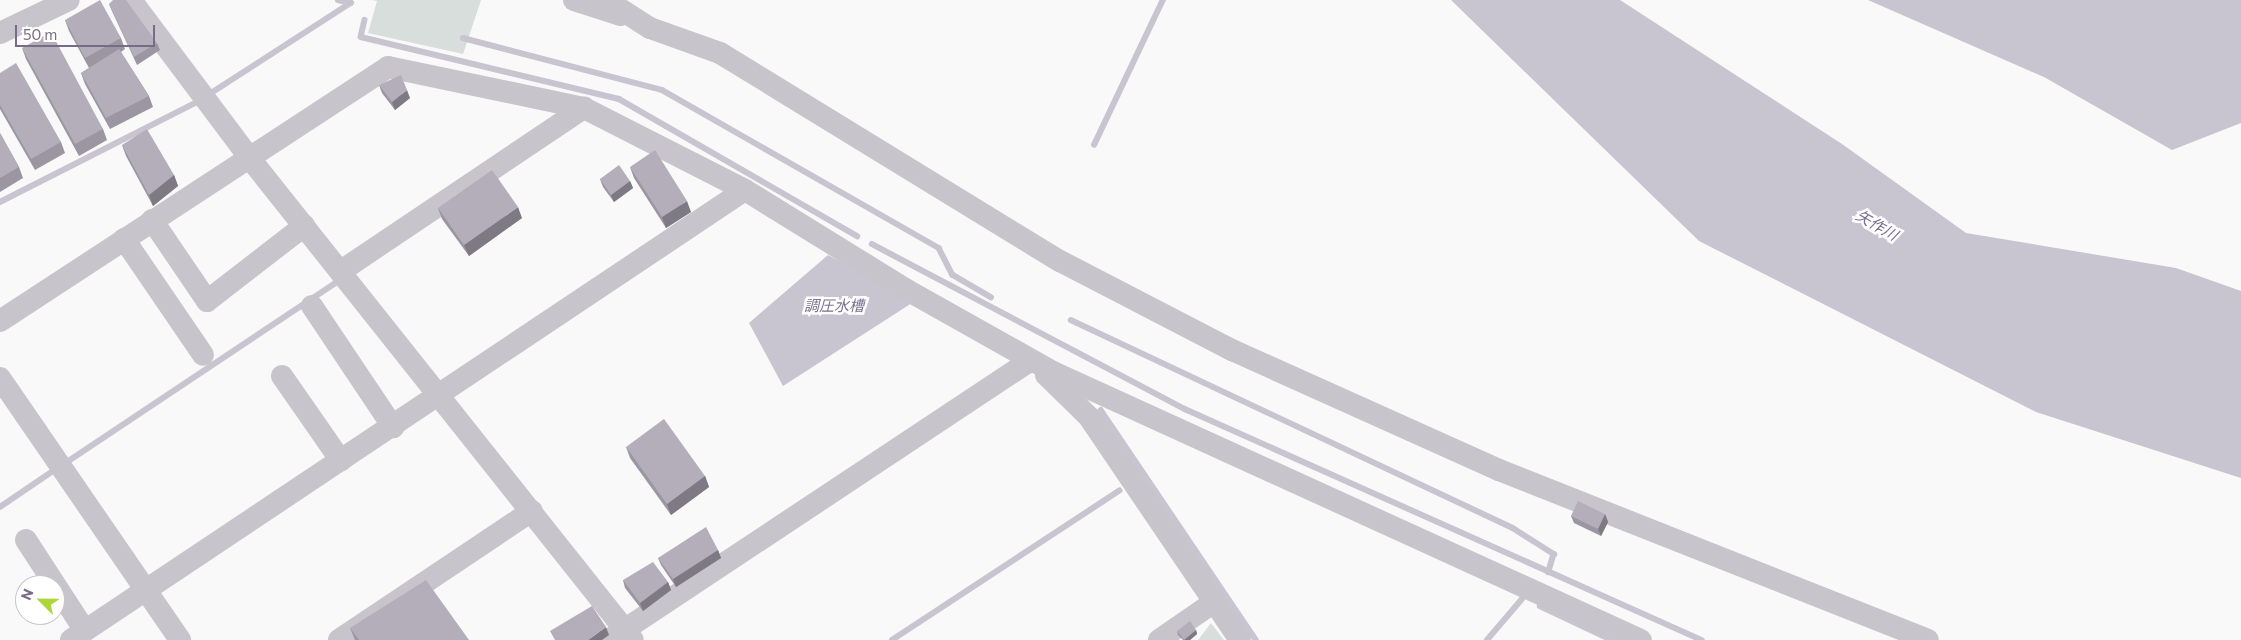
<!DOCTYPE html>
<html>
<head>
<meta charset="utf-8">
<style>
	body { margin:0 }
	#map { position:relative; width:2241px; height:640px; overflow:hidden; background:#f8f9f8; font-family:Commissioner,"Noto Sans JP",sans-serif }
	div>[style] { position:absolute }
	.green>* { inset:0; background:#d7dedc }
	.water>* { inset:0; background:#c8c4d0 }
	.stream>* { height:5.5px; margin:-2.75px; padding:0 2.75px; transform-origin:2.75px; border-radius:2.75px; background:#c8c4d0 }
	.minor>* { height:22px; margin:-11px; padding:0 11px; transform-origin:11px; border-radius:11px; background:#c7c4cb }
	.wall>* { inset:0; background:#9b96a1 }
	.shaded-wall>* { inset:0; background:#7e7a83 }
	.building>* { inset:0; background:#b4aebb }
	span { translate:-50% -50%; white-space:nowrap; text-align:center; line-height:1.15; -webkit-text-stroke:5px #fff; paint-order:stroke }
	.water-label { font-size:15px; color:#7a718f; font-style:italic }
	.north { position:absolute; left:15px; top:575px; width:50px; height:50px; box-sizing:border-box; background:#fff; border:1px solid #c9c4cf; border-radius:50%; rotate:293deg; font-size:14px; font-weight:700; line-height:20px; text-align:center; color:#786b86 }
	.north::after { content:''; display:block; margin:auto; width:18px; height:22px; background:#aed63b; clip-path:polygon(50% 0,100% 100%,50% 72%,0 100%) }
	.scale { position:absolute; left:15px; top:25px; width:140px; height:22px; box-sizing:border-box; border:2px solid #786b86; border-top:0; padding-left:6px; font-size:15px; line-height:18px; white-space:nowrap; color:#786b86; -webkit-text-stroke:4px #fff; paint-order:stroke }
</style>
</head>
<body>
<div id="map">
	<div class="green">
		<i style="clip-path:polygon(372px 0,481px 0,463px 54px,368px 33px,377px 1px)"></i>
		<i style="clip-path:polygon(1211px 623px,1224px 640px,1198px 640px)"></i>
	</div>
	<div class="water">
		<i style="clip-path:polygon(1451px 0,1620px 0,1842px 144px,1966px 233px,2176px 268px,2241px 291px,2241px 478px,2036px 412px,1699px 241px)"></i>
		<i style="clip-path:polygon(1868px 0,2241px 0,2241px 123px,2172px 150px,2044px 77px)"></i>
		<i style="clip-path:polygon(828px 255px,915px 301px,783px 386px,749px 323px)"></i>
	</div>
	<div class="stream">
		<i style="left:338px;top:0;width:13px;rotate:13deg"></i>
		<i style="left:365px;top:20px;width:17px;rotate:103deg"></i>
		<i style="left:361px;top:37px;width:265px;rotate:13.5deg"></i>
		<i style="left:619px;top:99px;width:275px;rotate:29.9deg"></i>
		<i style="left:463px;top:38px;width:206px;rotate:14.6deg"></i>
		<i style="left:662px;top:90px;width:319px;rotate:29.7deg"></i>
		<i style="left:939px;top:248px;width:30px;rotate:63deg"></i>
		<i style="left:953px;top:275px;width:44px;rotate:30.1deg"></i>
		<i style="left:208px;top:95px;width:170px;rotate:-32.8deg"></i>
		<i style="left:1094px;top:145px;width:161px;rotate:-64.6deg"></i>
		<i style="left:0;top:202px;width:223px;rotate:-26.9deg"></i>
		<i style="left:872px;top:244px;width:354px;rotate:27.8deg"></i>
		<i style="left:1185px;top:409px;width:566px;rotate:24.08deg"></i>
		<i style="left:1071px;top:320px;width:488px;rotate:25.2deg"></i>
		<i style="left:1513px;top:528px;width:49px;rotate:32.4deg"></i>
		<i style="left:1554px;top:554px;width:19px;rotate:106deg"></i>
		<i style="left:1101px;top:410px;width:277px;rotate:56deg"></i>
		<i style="left:64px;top:464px;width:329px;rotate:-33.7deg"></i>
		<i style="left:0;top:507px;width:68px;rotate:-34.2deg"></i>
		<i style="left:1540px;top:606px;width:80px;rotate:25.3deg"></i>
		<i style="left:892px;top:640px;width:272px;rotate:-33.3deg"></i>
		<i style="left:1487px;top:640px;width:54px;rotate:-49.5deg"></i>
	</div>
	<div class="minor">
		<i style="left:131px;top:0;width:195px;rotate:53.1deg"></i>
		<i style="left:248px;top:156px;width:618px;rotate:51.5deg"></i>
		<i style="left:574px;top:0;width:49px;rotate:17.7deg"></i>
		<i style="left:606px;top:0;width:52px;rotate:32.5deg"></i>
		<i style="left:650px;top:28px;width:74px;rotate:19.7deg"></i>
		<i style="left:720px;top:53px;width:399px;rotate:31.5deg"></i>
		<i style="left:1060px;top:261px;width:194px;rotate:27.4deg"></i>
		<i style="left:1232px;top:350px;width:293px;rotate:24.2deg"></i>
		<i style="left:1499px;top:470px;width:461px;rotate:21.6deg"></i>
		<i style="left:0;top:33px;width:76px;rotate:-25.6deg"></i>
		<i style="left:152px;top:220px;width:98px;rotate:55.8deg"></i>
		<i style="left:207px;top:301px;width:123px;rotate:-37.7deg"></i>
		<i style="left:124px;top:239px;width:140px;rotate:55.7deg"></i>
		<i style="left:341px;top:271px;width:293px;rotate:-33.9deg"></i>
		<i style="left:312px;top:306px;width:146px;rotate:56.2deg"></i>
		<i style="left:0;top:321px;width:464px;rotate:-33.2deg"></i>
		<i style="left:388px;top:67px;width:200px;rotate:11.8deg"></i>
		<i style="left:584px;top:108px;width:181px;rotate:27deg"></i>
		<i style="left:745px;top:190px;width:190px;rotate:31.7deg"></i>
		<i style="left:907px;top:290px;width:167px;rotate:29.3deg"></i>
		<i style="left:1053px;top:372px;width:646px;rotate:24.5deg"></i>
		<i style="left:1046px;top:375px;width:60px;rotate:44.3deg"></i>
		<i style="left:1089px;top:417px;width:269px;rotate:55.9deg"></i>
		<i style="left:282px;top:376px;width:103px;rotate:55.2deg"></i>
		<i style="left:0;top:378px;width:318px;rotate:55.5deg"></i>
		<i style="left:26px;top:540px;width:108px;rotate:57deg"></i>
		<i style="left:71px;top:640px;width:810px;rotate:-33.73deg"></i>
		<i style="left:339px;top:640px;width:232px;rotate:-33.8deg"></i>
		<i style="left:609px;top:640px;width:506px;rotate:-33.56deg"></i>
		<i style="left:1159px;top:640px;width:67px;rotate:-34.6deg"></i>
	</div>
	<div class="wall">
		<i style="clip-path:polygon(109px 4px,157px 43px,160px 50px,137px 65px,112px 11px)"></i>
		<i style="clip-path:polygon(65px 20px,121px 38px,125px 49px,121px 52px,149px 96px,153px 107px,110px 129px,85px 84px,81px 73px,89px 68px,69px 31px)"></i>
		<i style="clip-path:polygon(22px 48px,103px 129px,107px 140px,79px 156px,26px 59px)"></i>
		<i style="clip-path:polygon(0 73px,61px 142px,65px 153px,35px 170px,0 109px)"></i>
		<i style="clip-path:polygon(379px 85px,410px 98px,395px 110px,382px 93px)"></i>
		<i style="clip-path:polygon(0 133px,19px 167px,23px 178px,0 192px)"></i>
		<i style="clip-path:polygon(122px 145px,174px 175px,178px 186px,153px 206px,126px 156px)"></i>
		<i style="clip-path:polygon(630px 167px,691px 212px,666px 228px,634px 178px)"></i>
		<i style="clip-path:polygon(600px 179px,630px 181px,633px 188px,614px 202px,603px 187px)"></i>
		<i style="clip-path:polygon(438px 208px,522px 218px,469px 256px,442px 219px)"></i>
		<i style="clip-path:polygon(626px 447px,705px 476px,709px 487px,671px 515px,630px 458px)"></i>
		<i style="clip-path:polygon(1605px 514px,1608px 522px,1601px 536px,1574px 523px,1571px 516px)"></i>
		<i style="clip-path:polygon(718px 550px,721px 558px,676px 587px,661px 565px,658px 558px)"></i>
		<i style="clip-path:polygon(623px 580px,668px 582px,671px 590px,643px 611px,625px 588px)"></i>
		<i style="clip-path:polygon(350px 628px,469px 640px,355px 640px)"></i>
		<i style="clip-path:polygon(1196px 630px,1197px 634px,1190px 640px,1183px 640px,1178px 635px,1177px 631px)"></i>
	</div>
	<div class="shaded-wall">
		<i style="clip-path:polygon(407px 90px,410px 98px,395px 110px,392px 102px)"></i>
		<i style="clip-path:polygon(174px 175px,178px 186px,153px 206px,149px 195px)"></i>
		<i style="clip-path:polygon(630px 181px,633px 188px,614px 202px,611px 195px)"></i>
		<i style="clip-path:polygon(687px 201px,691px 212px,666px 228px,662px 217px)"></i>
		<i style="clip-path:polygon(518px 207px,522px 218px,469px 256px,464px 245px)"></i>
		<i style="clip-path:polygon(705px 476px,709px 487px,671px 515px,667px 504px)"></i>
		<i style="clip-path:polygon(1605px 514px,1608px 522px,1601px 536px,1598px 529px)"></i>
		<i style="clip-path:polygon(718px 550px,721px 558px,676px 587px,673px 579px)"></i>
		<i style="clip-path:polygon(668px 582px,671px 590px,643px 611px,640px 603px)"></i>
		<i style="clip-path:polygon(606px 627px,609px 635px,602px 640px,588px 640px)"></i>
		<i style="clip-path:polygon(1196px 630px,1197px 634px,1190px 640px,1184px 640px)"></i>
	</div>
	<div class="building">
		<i style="clip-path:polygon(100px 0,121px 38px,85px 58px,65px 20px)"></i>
		<i style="clip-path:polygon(113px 0,126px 0,157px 43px,134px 57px,109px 4px)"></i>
		<i style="clip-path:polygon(51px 32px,103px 129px,75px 144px,22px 48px)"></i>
		<i style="clip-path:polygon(119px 49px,149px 96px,106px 118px,81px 73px)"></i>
		<i style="clip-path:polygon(16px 63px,61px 142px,31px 159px,0 105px,0 73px)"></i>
		<i style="clip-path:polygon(401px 75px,407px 90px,392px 102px,379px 85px)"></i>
		<i style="clip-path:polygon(147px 129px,174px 175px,149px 195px,122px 145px)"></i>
		<i style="clip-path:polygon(0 133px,19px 167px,0 178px)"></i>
		<i style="clip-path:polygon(655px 150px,687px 201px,662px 217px,630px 167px)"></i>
		<i style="clip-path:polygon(619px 165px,630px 181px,611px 195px,600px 179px)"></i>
		<i style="clip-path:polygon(492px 170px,518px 207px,464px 245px,438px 208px)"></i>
		<i style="clip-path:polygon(664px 419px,705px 476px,667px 504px,626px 447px)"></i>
		<i style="clip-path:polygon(1578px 501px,1605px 514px,1598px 529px,1571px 516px)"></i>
		<i style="clip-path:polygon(706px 527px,718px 550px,673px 579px,658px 558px)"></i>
		<i style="clip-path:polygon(653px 562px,668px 582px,640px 603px,623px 580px)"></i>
		<i style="clip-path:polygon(426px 580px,469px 640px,359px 640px,350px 628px)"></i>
		<i style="clip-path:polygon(592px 606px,606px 627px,588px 640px,555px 640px,550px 631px)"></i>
		<i style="clip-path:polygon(1190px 621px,1196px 630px,1184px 640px,1177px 631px)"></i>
	</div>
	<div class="water-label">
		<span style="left:1877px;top:225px;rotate:30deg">矢作川</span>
		<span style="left:834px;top:306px">調圧水槽</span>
	</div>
	<div class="north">N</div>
	<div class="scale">50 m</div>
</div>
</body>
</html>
